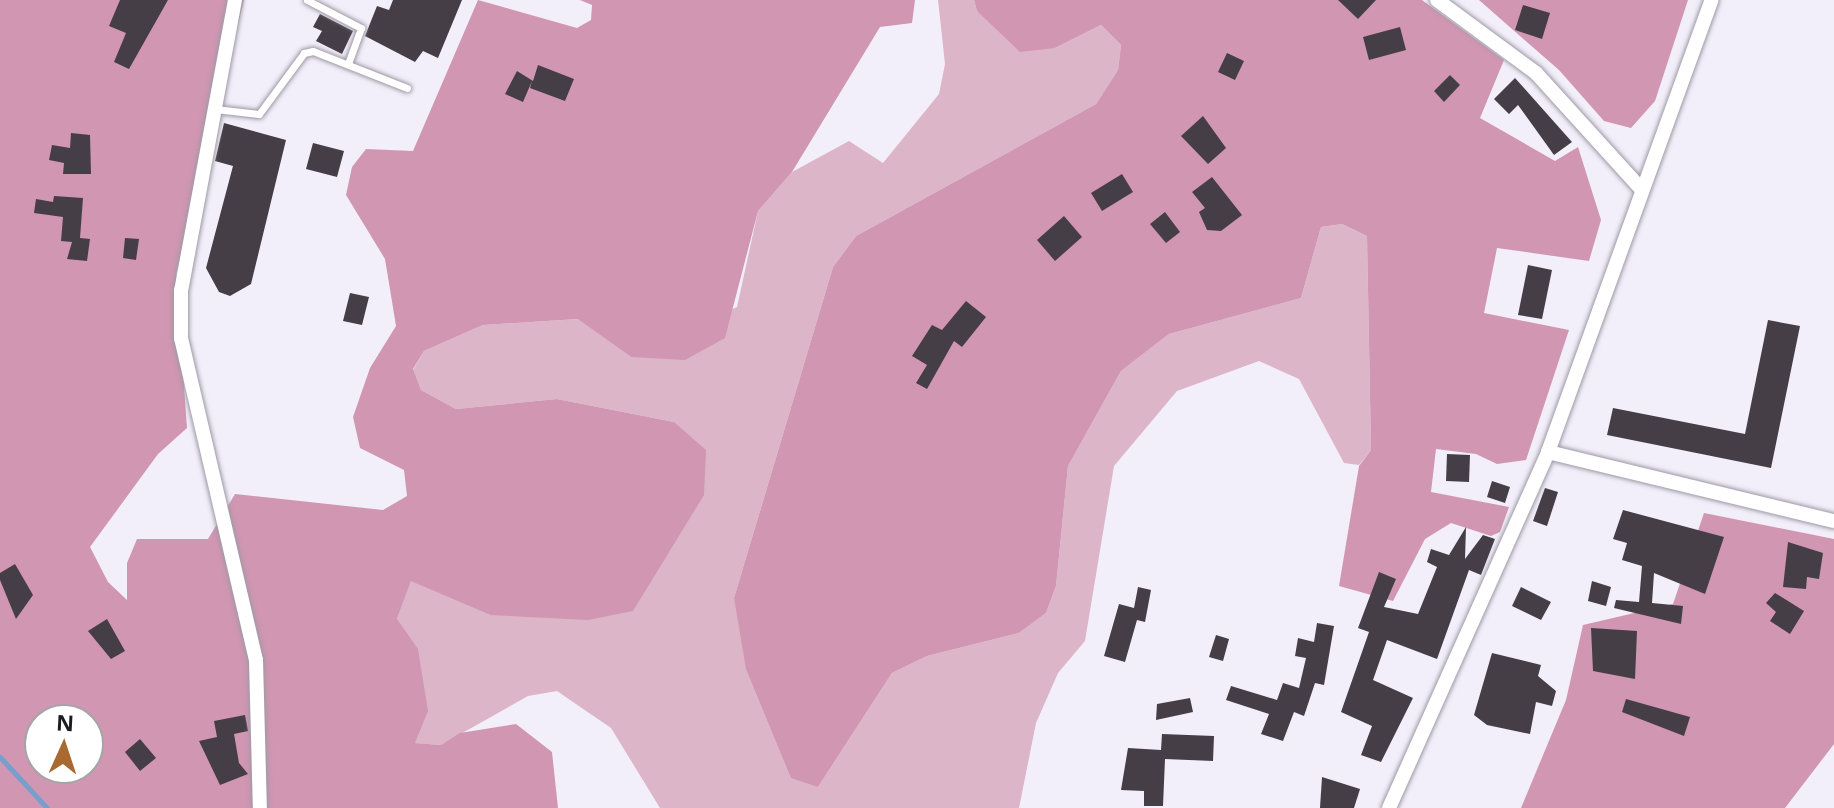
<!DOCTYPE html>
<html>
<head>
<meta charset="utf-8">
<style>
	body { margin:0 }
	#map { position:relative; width:1834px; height:808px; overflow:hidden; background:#f2eefa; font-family:"Open Sans",sans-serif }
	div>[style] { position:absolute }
	.green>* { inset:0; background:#dcb6c8 }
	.forest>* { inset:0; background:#d096b2 }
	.stream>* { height:5px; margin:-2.5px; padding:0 2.5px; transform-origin:2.5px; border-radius:2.5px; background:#789ecb }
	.building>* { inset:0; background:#463e46 }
	.roads { filter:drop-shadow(0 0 2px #9d9aa4) drop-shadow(0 0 2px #9d9aa4) }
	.service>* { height:7px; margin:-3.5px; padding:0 3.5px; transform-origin:3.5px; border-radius:3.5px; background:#fff }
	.minor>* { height:14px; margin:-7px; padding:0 7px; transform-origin:7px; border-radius:7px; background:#fff }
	span { translate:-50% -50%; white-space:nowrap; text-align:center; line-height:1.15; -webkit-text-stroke:8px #fff; paint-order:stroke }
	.north { position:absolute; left:24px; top:704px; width:80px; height:80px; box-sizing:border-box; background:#fff; border:2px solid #a5a4a6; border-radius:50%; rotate:3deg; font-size:22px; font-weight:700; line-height:32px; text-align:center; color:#1d1c20 }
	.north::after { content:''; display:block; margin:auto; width:28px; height:36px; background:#a96a31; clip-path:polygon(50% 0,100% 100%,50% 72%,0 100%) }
</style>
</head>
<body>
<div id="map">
	<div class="green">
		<i style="clip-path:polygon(938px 0,974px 0,977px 11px,1055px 48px,1101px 25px,1121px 45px,1118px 70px,1096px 104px,856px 236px,833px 267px,734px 598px,818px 787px,892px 673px,927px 656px,1019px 633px,1046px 613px,1056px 586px,1068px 466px,1121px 371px,1169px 334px,1301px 298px,1321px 227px,1342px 224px,1367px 236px,1371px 450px,1359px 465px,1344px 463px,1299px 379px,1259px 361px,1177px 391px,1114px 466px,1085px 641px,1058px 673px,1036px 723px,1019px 808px,660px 808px,611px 728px,557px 691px,528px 696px,441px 745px,414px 743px,397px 619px,411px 580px,490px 615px,674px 422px,557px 399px,456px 409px,421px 390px,413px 370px,424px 351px,483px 325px,579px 319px,631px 357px,737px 307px,758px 211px,792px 172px,849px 141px,883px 163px,939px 94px,945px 64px)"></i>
	</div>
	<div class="forest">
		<i style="clip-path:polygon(evenodd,0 0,244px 0,176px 274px,187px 428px,158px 454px,90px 547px,108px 582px,127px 600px,127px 563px,137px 539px,208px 539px,235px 494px,383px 510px,407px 496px,404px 470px,360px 448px,353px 417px,370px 368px,396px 326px,385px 259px,346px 195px,352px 167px,366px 149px,413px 151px,478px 0,577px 28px,591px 20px,592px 5px,580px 0,915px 0,912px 23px,880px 27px,792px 172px,758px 211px,725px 338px,685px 360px,631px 357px,578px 319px,483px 325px,424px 351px,413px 369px,421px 390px,456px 409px,557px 399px,674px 422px,706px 450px,704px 495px,633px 611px,588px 620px,490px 615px,411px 581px,397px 619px,418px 649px,428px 711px,415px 743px,441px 745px,460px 733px,516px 724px,552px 752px,558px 808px,0 808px,0 0,40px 720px,88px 720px,88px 768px,40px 768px,40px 720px)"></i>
		<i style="clip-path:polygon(974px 0,1422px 0,1504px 60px,1480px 118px,1555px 161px,1578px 147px,1601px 220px,1589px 261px,1497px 248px,1484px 313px,1569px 330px,1526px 460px,1497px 464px,1476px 454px,1436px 449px,1431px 492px,1509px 507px,1500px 532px,1491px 536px,1451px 523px,1425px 539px,1393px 601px,1339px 586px,1359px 466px,1371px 450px,1367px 236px,1342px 224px,1321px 227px,1301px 298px,1169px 334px,1121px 371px,1068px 466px,1056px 586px,1046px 613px,1019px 633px,927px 656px,892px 673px,818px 787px,791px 778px,746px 669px,734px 598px,833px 267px,856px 236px,1096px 104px,1118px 70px,1121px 45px,1101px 25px,1055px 48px,1020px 52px,977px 11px)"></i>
		<i style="clip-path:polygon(1479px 0,1688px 0,1655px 101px,1631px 128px,1604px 121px,1559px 70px)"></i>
		<i style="clip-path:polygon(1704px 513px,1834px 539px,1834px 744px,1785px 808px,1521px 808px,1566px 700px,1583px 625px,1673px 604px)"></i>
	</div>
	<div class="stream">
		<i style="left:0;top:757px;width:69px;rotate:47.3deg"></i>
	</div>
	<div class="building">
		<i style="clip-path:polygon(120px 0,168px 0,129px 69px,114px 62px,126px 33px,109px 26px)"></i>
		<i style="clip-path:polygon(393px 0,462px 0,438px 58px,423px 51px,415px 62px,365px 36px,377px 6px,389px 10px)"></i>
		<i style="clip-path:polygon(1338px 0,1376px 0,1358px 19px)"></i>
		<i style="clip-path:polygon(1523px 5px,1550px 13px,1542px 39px,1515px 30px)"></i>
		<i style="clip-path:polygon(320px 14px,353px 31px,342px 54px,316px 41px,322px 31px,313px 27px)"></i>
		<i style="clip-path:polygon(1400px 27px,1406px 50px,1369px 60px,1363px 37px)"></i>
		<i style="clip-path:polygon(1227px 53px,1244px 61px,1235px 80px,1218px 72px)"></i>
		<i style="clip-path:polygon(538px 65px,574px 79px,565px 101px,530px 88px,532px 81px,523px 102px,505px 94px,517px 71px,533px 81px)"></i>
		<i style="clip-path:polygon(1450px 75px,1460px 85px,1444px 102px,1434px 91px)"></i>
		<i style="clip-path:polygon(1515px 78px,1572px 142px,1554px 155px,1518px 105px,1509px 114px,1494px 99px)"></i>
		<i style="clip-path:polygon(1203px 116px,1226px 148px,1208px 164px,1181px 136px)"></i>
		<i style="clip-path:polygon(224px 123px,286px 140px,251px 284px,230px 296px,219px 292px,206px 268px,233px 166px,215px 161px)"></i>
		<i style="clip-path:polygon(71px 133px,90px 135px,91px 174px,63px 174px,64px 163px,49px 160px,52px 145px,70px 148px)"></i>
		<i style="clip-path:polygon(313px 143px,344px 151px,337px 177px,306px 169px)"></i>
		<i style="clip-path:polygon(1122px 174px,1133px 192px,1102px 211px,1091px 193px)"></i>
		<i style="clip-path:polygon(1212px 177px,1242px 215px,1221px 231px,1207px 230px,1199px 212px,1205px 208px,1192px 192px)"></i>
		<i style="clip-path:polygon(54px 196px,83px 198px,80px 238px,90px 239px,87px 261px,67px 259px,72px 242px,61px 241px,63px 217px,34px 213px,36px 199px,53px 202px)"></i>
		<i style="clip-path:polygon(1165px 212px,1180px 232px,1166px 243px,1150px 224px)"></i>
		<i style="clip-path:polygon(1064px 216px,1082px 237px,1055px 261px,1037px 240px)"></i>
		<i style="clip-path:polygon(125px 238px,139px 239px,136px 260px,123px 258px)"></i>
		<i style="clip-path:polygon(1528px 265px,1552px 270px,1542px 319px,1518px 315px)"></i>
		<i style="clip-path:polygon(350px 293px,369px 297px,362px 325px,343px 321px)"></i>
		<i style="clip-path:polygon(966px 301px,986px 317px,962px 347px,954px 341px,927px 389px,916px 383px,927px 365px,912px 356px,932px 325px,942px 330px)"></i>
		<i style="clip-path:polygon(1768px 320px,1800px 326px,1771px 468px,1607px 435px,1613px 408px,1745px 434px)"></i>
		<i style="clip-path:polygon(1447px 454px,1470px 455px,1469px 482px,1446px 481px)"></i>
		<i style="clip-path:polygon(1492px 481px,1510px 487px,1505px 503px,1487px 497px)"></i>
		<i style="clip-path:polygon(1545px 488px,1558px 492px,1547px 526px,1533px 521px)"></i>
		<i style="clip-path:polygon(1623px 510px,1724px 537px,1705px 594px,1654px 573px,1652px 603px,1683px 606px,1681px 624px,1614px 608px,1616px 600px,1639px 602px,1642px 566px,1622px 560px,1627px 543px,1613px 539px)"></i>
		<i style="clip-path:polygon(1466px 527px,1465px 559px,1483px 535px,1495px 539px,1481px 575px,1469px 570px,1437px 659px,1387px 640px,1373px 680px,1413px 698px,1381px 762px,1361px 755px,1372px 726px,1341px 712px,1369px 632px,1358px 628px,1379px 572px,1396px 579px,1384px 607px,1418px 614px,1437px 567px,1427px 562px,1431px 549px,1449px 555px)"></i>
		<i style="clip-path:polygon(1788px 542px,1823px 553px,1819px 579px,1807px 577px,1806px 589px,1783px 587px)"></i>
		<i style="clip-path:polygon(15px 564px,33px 595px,16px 619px,0 580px,0 573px)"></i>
		<i style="clip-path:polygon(1592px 581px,1611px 587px,1606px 606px,1588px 601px)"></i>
		<i style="clip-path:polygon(1138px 587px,1151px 590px,1145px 622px,1137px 620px,1125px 662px,1104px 656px,1119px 604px,1134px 608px)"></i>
		<i style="clip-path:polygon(1521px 587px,1551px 602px,1541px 620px,1512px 606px)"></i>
		<i style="clip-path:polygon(1775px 593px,1804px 611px,1790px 634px,1770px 621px,1776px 612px,1766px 603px)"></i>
		<i style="clip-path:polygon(107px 619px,125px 651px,111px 659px,88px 631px)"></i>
		<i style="clip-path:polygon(1317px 623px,1334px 626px,1324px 685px,1315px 683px,1304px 716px,1294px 712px,1283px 741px,1261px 734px,1269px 714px,1226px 700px,1231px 686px,1277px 700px,1283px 683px,1299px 688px,1306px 658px,1295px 656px,1298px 638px,1314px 642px)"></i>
		<i style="clip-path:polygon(1591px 628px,1637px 631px,1635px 679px,1593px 671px)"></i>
		<i style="clip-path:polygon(1216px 635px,1229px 639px,1223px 661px,1209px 657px)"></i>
		<i style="clip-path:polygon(1492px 653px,1541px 665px,1538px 676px,1556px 691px,1552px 706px,1536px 702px,1530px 734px,1487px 725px,1474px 715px)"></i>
		<i style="clip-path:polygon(1190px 698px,1193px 712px,1156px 720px,1157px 704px)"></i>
		<i style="clip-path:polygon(1626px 699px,1690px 717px,1684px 736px,1622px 712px)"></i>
		<i style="clip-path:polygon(245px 715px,248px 731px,234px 734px,239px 763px,248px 774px,220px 785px,199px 741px,217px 737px,214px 721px)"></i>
		<i style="clip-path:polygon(1162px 734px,1214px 736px,1213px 761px,1165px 759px,1163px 806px,1144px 806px,1144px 791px,1121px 790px,1128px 748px,1161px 750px)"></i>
		<i style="clip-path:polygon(140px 739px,156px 758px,140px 771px,125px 752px)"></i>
		<i style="clip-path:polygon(1322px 777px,1360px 789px,1354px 808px,1320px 808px)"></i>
	</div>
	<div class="roads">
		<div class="service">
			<i style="left:307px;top:0;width:61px;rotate:27.4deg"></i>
			<i style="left:361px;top:28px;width:38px;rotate:110deg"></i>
			<i style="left:215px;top:109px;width:44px;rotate:6.5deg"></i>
			<i style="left:259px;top:114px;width:76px;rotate:-53.6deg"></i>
			<i style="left:304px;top:53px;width:9px;rotate:-13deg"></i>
			<i style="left:313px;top:51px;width:101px;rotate:21.5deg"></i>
		</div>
		<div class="minor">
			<i style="left:235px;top:0;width:295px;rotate:100.5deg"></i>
			<i style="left:181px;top:290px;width:48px;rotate:90deg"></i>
			<i style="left:181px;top:338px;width:331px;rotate:76.9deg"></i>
			<i style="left:256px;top:660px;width:148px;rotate:88.5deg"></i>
			<i style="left:1437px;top:0;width:123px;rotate:36.4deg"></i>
			<i style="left:1536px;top:73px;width:158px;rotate:47.8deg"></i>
			<i style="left:1548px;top:452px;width:481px;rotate:-70.1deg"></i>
			<i style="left:1389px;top:808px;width:390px;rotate:-65.9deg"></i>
			<i style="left:1548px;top:452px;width:294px;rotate:13.6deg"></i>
		</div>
	</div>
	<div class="north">N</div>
</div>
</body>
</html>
